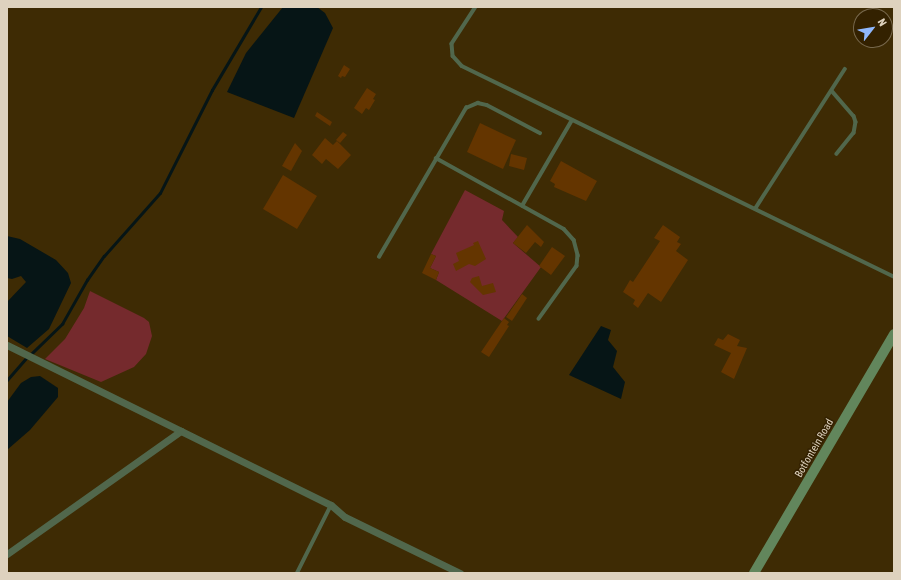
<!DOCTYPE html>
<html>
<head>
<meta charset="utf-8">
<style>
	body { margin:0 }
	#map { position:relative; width:901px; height:580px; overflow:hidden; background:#3e2b04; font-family:"Asap Condensed",sans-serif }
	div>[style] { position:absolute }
	.green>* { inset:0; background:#752a2d }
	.water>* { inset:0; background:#061516 }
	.stream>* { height:2.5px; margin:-1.25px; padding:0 1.25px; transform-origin:1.25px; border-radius:1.25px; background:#061516 }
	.building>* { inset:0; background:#643500 }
	.lane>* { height:3.5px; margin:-1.75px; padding:0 1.75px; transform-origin:1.75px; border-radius:1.75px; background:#51674c }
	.street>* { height:7px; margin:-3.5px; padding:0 3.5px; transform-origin:3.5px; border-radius:3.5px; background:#51674c }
	.secondary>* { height:10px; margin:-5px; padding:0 5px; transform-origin:5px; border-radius:5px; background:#62865c }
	span { translate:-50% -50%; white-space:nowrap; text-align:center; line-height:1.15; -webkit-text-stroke:3px #332100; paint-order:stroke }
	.street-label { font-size:11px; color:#ded2be }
	.frame { position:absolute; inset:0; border:8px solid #ded2be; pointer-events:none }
	.north { position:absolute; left:853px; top:8px; width:40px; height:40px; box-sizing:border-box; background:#332100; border:1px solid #77684c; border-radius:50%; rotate:59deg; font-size:11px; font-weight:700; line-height:16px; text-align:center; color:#ded2be }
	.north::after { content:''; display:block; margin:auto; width:14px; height:18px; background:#90b8fd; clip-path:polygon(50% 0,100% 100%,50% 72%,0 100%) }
</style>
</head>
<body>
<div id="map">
	<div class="green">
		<i style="clip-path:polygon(465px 190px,504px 211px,502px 220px,518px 237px,513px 243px,541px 267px,502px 321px,436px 280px,439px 272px,430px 268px,436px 256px,431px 254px)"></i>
		<i style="clip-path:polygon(90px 291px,144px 318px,149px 322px,152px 336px,146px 354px,134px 367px,101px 382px,45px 359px,65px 339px,84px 308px)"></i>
	</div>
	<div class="water">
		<i style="clip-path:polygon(283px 7px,317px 7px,325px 13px,333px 28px,294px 118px,227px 92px,246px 53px)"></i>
		<i style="clip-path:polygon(7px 236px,20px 239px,56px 260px,68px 273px,71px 283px,49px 329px,27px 348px,7px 336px,7px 302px,26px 282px,21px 276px,12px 279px,7px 278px)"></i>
		<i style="clip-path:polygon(601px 326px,611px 330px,608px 340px,617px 351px,613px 367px,625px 382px,621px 399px,569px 375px)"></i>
		<i style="clip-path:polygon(40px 376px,58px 388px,58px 397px,30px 430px,7px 450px,7px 402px,21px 383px,31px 377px)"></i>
	</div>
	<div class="stream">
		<i style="left:30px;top:355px;width:45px;rotate:-44.1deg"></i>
		<i style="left:62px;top:324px;width:51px;rotate:-60.4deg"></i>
		<i style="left:87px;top:280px;width:29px;rotate:-55deg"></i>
		<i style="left:104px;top:256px;width:84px;rotate:-48.4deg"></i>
		<i style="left:160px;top:193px;width:115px;rotate:-63.2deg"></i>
		<i style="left:212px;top:90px;width:96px;rotate:-59.4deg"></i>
		<i style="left:7px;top:380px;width:29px;rotate:-49deg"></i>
	</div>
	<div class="building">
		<i style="clip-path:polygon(344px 65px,350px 69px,345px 77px,342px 76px,341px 78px,338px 76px)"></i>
		<i style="clip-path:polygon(367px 88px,376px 94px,373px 99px,375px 100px,369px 110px,366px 108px,362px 114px,354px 108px)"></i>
		<i style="clip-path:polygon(317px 112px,332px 122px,330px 126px,315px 116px)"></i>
		<i style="clip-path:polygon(480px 123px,516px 140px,503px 169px,467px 152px)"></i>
		<i style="clip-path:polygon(343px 132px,347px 135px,340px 143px,336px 140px)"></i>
		<i style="clip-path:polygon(325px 138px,333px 145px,337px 141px,351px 155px,338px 169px,326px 159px,322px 164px,312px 155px)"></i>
		<i style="clip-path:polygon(295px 143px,302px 151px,291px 171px,282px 166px)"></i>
		<i style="clip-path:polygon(511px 154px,527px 158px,524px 170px,509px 166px)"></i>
		<i style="clip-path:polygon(561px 161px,597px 181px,586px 201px,554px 187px,555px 184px,550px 181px)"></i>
		<i style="clip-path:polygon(283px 175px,317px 196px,297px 229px,263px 209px)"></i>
		<i style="clip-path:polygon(527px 225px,544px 242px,541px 247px,535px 242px,526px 253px,513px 243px)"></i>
		<i style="clip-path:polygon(663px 225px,680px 237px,677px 242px,681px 244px,676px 251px,688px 260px,661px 302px,648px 293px,638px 308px,633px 304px,635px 300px,623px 292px,630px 280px,633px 282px,660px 241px,654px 238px)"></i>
		<i style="clip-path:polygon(478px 241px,486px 259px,475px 266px,469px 264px,456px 271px,453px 264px,459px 261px,456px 253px,474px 245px,473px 243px)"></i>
		<i style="clip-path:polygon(552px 247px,565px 256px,551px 275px,539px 266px)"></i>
		<i style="clip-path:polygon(431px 254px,436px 256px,430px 268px,439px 272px,436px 280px,422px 273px)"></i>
		<i style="clip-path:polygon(479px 276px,482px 286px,493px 283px,496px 292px,483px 295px,470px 282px,472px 278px)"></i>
		<i style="clip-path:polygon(522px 294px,527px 298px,512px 321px,506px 317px)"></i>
		<i style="clip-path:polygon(504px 318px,509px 322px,507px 325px,509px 326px,489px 357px,481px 352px)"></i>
		<i style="clip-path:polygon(728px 334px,740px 340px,737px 346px,747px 348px,734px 379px,721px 372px,731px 353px,714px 345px,718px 338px,723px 340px)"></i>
	</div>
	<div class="lane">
		<i style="left:476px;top:7px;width:44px;rotate:123deg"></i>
		<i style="left:452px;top:44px;width:12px;rotate:85deg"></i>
		<i style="left:453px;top:56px;width:13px;rotate:48deg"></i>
		<i style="left:462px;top:66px;width:481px;rotate:26deg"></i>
		<i style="left:832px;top:91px;width:33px;rotate:49deg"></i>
		<i style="left:854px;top:116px;width:6px;rotate:72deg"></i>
		<i style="left:856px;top:122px;width:11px;rotate:100deg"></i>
		<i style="left:854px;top:133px;width:27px;rotate:129deg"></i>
		<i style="left:436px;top:158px;width:146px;rotate:29deg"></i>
		<i style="left:564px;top:229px;width:15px;rotate:48deg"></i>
		<i style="left:574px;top:240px;width:16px;rotate:75deg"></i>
		<i style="left:578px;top:255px;width:11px;rotate:95deg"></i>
		<i style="left:577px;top:266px;width:65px;rotate:125.6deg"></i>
		<i style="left:522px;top:206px;width:99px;rotate:-59.8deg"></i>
		<i style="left:755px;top:209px;width:166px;rotate:-57.3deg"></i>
		<i style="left:379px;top:257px;width:173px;rotate:-59.7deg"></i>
		<i style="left:466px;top:108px;width:13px;rotate:-23deg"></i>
		<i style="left:478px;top:103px;width:9px;rotate:13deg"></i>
		<i style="left:487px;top:105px;width:60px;rotate:27.8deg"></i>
		<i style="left:297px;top:573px;width:76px;rotate:-63.4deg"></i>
	</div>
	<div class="street">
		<i style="left:7px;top:345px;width:194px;rotate:26.3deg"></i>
		<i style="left:7px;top:554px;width:213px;rotate:-35.3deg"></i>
		<i style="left:181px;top:431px;width:167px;rotate:26.3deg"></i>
		<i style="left:331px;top:505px;width:18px;rotate:41deg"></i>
		<i style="left:345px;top:517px;width:128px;rotate:26deg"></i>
	</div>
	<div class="secondary">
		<i style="left:754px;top:573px;width:277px;rotate:-59.6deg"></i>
	</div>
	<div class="street-label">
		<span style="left:814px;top:448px;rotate:-60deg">Botfontein Road</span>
	</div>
	<div class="frame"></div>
	<div class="north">N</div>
</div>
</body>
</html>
